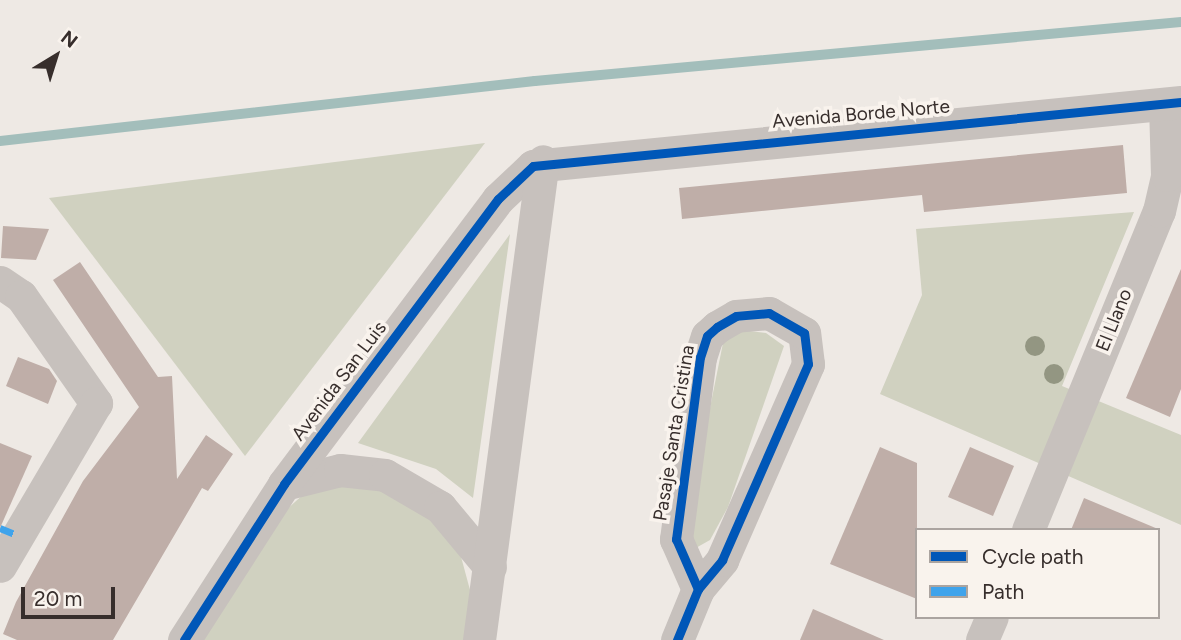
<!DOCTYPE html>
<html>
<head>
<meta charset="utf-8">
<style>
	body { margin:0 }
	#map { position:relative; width:1181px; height:640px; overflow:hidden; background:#eee9e4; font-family:Figtree,sans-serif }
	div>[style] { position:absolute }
	.green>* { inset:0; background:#d0d1c0 }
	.stream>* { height:10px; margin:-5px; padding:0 5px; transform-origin:5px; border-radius:5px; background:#a3bebb }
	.building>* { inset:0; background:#bfaea8 }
	.minor>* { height:33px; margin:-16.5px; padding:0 16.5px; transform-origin:16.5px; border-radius:16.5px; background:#c7c1bd }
	.quiet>* { height:7px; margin-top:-3.5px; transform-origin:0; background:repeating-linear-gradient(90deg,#3fa3eb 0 14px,transparent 0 21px) }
	.cycleway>* { height:9px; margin:-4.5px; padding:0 4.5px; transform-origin:4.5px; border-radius:4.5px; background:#0057b8 }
	.trees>* { width:20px; height:20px; margin:-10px; border-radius:50%; background:#939682 }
	span { translate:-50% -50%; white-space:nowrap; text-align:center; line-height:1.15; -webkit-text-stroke:7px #f9f3ed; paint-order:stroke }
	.street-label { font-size:19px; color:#372e2c }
	.legend { position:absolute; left:915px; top:528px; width:245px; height:91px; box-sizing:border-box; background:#f9f3ed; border:2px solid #aba4a0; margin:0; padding:9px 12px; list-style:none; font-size:21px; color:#372e2c }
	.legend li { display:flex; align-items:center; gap:14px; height:35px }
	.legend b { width:35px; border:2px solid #aba4a0 }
	.north { position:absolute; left:21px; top:21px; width:70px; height:70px; -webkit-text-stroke:5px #f9f3ed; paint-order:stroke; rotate:38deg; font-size:19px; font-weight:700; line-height:28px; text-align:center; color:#372e2c }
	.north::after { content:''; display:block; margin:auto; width:24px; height:32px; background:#372e2c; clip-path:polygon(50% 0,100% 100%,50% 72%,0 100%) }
	.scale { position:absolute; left:21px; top:587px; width:94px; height:32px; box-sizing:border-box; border:4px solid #372e2c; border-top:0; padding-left:9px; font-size:21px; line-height:24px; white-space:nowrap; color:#372e2c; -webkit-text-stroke:5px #f9f3ed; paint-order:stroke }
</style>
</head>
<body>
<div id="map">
	<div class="green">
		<i style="clip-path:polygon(485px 143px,245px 456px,49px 198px)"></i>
		<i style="clip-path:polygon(1134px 212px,1062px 386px,1181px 435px,1181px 525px,880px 394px,922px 295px,916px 229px)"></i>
		<i style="clip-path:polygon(510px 234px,473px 498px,436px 469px,358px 443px)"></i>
		<i style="clip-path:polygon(741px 330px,766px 333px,784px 346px,728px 507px,710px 540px,694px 549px,689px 535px,696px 478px,723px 343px)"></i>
		<i style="clip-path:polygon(333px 485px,373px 486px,420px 506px,460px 553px,470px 590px,465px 640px,203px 640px,285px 511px,306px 492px)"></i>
	</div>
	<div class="stream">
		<i style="left:0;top:141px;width:538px;rotate:-6.4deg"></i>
		<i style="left:535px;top:81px;width:649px;rotate:-5.22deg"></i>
	</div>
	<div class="building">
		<i style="clip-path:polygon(1123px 145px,1127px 193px,924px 212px,922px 195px,682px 219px,679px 188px)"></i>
		<i style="clip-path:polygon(3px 226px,49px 229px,36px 260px,1px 258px)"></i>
		<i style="clip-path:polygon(80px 262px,158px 377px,172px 376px,177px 479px,206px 435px,233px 454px,208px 491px,202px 488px,113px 640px,17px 640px,3px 634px,16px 602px,83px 481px,139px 407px,53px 280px)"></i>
		<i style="clip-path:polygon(1181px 269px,1181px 389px,1170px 417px,1126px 398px)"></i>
		<i style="clip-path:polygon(18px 357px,49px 369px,57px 381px,48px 404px,6px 386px)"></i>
		<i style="clip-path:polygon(0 443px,32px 456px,0 528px)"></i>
		<i style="clip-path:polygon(880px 447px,917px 463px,917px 599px,830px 564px)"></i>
		<i style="clip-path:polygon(970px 447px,1014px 466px,993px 516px,948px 497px)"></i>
		<i style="clip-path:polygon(1084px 498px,1158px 529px,1158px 530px,1071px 530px)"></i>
		<i style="clip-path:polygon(813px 609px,884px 640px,800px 640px)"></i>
	</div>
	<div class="minor">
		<i style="left:0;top:282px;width:25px;rotate:34deg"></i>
		<i style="left:21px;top:296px;width:131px;rotate:55deg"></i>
		<i style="left:96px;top:403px;width:189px;rotate:120.5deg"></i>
		<i style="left:284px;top:484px;width:58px;rotate:-14deg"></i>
		<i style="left:340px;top:470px;width:45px;rotate:6.3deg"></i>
		<i style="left:385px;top:475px;width:64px;rotate:30.2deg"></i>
		<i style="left:440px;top:507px;width:78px;rotate:50.2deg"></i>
		<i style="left:1028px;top:530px;width:345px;rotate:-67.7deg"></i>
		<i style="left:1159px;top:211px;width:37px;rotate:-77deg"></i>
		<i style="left:1167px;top:175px;width:71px;rotate:-91.6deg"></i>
		<i style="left:184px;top:640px;width:185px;rotate:-57.3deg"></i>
		<i style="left:284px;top:484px;width:356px;rotate:-53.1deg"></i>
		<i style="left:498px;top:199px;width:48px;rotate:-43.3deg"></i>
		<i style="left:533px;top:166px;width:651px;rotate:-5.64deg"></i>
		<i style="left:479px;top:640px;width:483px;rotate:-82.4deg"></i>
		<i style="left:677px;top:640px;width:55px;rotate:-67.6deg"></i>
		<i style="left:698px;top:589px;width:38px;rotate:-50deg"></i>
		<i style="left:722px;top:560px;width:214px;rotate:-66.3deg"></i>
		<i style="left:808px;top:364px;width:31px;rotate:-97deg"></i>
		<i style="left:804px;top:333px;width:40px;rotate:-150.3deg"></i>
		<i style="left:769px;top:313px;width:33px;rotate:175deg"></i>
		<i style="left:736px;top:316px;width:22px;rotate:150deg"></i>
		<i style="left:717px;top:327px;width:13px;rotate:138deg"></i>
		<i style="left:707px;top:336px;width:22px;rotate:108deg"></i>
		<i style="left:700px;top:357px;width:184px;rotate:97.5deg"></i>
		<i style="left:676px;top:539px;width:55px;rotate:66.3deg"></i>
		<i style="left:982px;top:640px;width:25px;rotate:-67deg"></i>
	</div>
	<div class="quiet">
		<i style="left:0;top:528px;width:16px;rotate:22deg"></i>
	</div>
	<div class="cycleway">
		<i style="left:184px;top:640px;width:185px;rotate:-57.3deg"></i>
		<i style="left:284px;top:484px;width:356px;rotate:-53.1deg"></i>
		<i style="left:498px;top:199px;width:48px;rotate:-43.3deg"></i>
		<i style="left:533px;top:166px;width:651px;rotate:-5.64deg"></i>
		<i style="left:677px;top:640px;width:55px;rotate:-67.6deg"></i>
		<i style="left:698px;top:589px;width:38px;rotate:-50deg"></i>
		<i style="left:722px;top:560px;width:214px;rotate:-66.3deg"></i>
		<i style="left:808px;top:364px;width:31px;rotate:-97deg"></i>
		<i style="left:804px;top:333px;width:40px;rotate:-150.3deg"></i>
		<i style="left:769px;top:313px;width:33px;rotate:175deg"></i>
		<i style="left:736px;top:316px;width:22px;rotate:150deg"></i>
		<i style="left:717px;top:327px;width:13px;rotate:138deg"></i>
		<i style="left:707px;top:336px;width:22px;rotate:108deg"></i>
		<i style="left:700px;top:357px;width:184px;rotate:97.5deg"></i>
		<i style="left:676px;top:539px;width:55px;rotate:66.3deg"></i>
	</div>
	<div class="trees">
		<i style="left:1035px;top:346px"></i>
		<i style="left:1054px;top:374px"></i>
	</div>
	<div class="street-label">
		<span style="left:861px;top:114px;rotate:-5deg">Avenida Borde Norte</span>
		<span style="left:1114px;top:320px;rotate:-68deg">El Llano</span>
		<span style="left:339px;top:381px;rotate:-53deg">Avenida San Luis</span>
		<span style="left:674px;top:433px;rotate:-81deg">Pasaje Santa Cristina</span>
	</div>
	<ul class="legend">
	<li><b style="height:9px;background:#0057b8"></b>Cycle path</li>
	<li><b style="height:9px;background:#3fa3eb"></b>Path</li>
	</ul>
	<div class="north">N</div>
	<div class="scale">20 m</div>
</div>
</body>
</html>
